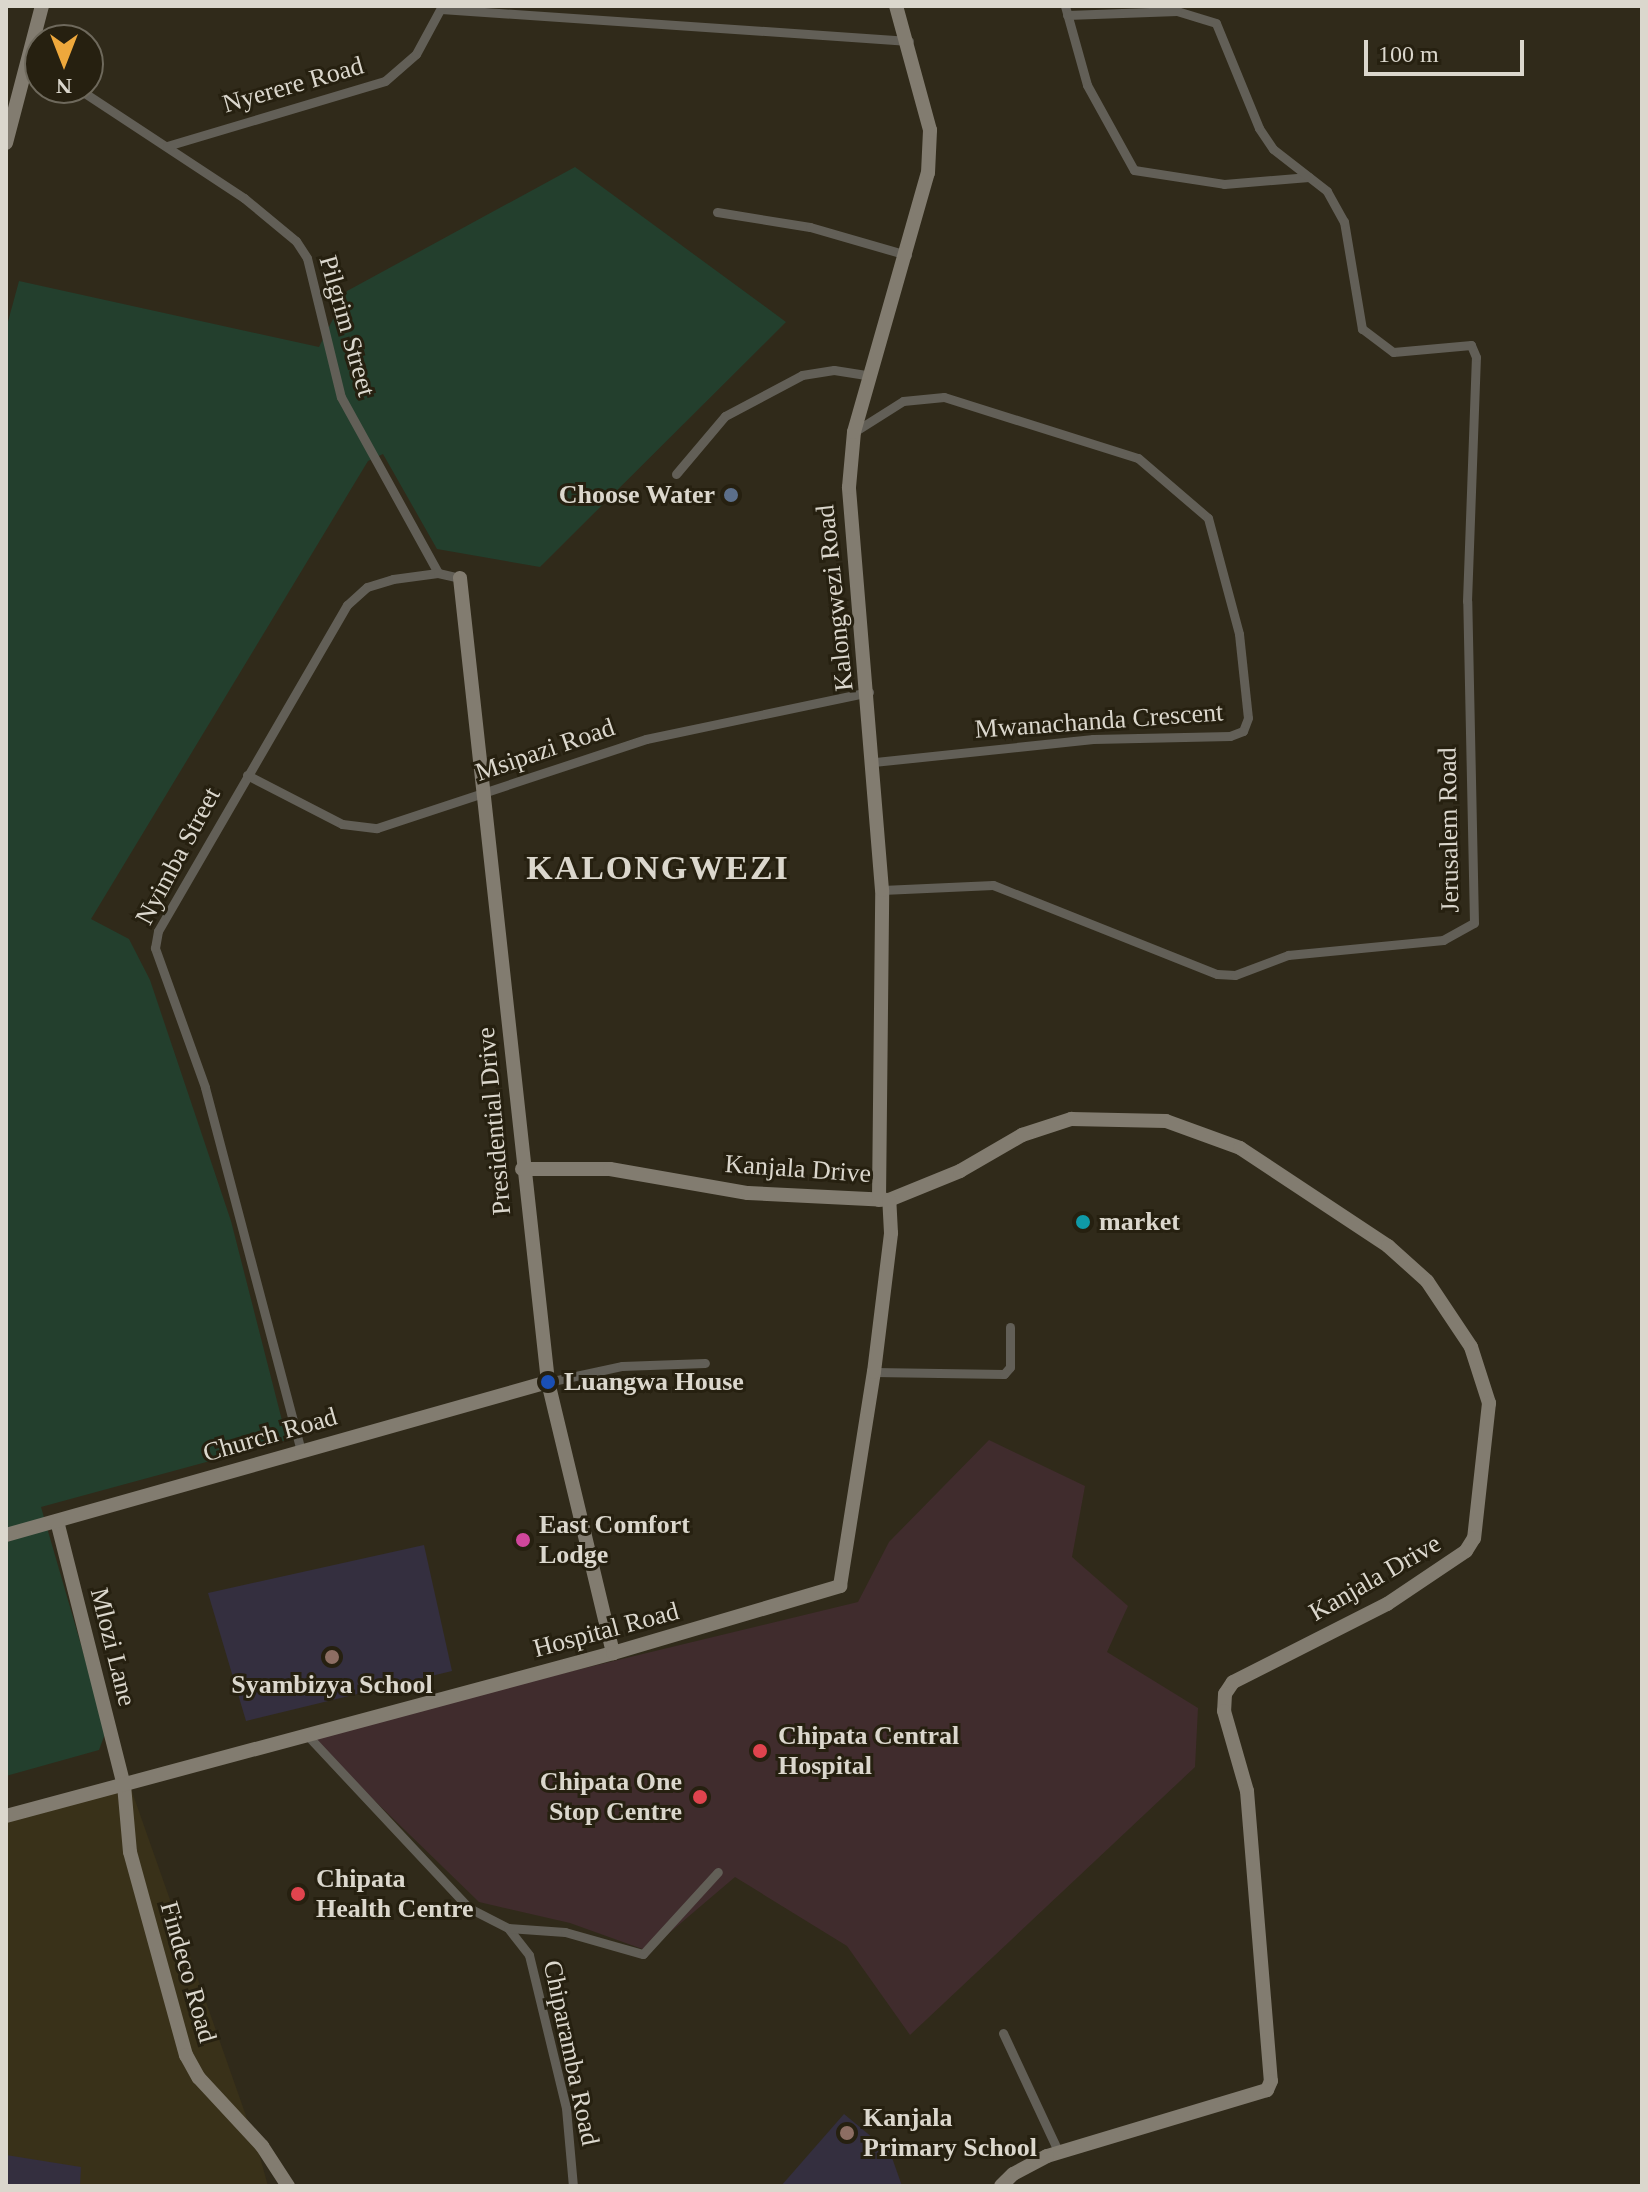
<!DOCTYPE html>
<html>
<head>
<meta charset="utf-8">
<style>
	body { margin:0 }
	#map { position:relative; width:1648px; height:2192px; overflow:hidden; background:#302a1a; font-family:Georgia,serif }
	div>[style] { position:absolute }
	.built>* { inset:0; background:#393119 }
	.education>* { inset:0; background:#342f3f }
	.medical>* { inset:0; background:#402c2d }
	.green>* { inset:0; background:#233f2d }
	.street>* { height:9px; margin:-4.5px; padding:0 4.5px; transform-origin:4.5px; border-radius:4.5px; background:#625f57 }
	.secondary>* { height:14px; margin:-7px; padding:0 7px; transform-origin:7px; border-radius:7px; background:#827c70 }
	.dots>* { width:22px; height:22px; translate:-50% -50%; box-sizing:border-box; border:4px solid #262010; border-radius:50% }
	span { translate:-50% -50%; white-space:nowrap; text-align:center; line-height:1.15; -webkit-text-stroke:6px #262010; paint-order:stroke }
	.street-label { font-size:26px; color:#dbd7cd }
	.poi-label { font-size:26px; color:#dbd7cd; font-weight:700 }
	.right { translate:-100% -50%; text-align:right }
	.left { translate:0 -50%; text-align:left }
	.district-label { font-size:34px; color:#dbd7cd; font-weight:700; letter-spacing:2px }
	.frame { position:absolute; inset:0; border:8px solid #dbd7cd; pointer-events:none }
	.north { position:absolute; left:24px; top:24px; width:80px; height:80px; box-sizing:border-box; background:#262010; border:2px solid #6e695c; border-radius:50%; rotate:180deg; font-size:22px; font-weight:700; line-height:32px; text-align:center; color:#dbd7cd }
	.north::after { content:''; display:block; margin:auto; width:28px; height:36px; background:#eea83c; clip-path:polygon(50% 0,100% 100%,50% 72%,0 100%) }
	.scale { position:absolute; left:1364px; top:40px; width:160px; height:36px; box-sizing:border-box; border:4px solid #dbd7cd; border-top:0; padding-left:10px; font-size:24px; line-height:28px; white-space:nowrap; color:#dbd7cd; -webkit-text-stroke:6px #262010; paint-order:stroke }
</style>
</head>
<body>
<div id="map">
	<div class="built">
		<i style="clip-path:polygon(130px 1786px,258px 2150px,268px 2186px,6px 2186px,6px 1818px)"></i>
	</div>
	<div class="education">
		<i style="clip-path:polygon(424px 1545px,452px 1671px,246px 1721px,208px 1593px)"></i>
		<i style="clip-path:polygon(844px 2114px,890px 2152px,902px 2186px,781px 2186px)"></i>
		<i style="clip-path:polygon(6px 2155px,81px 2167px,80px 2186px,6px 2186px)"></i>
	</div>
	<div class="medical">
		<i style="clip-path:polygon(989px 1440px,1085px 1486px,1072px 1557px,1128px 1606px,1107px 1652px,1198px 1708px,1195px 1767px,910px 2035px,847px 1946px,735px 1877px,648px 1951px,570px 1923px,479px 1902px,307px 1735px,858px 1602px,889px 1542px)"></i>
	</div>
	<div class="green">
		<i style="clip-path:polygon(575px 167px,786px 322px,540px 567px,437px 549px,383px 454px,368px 461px,91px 919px,129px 939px,150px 980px,231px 1221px,287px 1440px,41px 1507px,106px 1731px,99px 1750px,6px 1776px,6px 329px,19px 281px,319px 347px,347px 291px)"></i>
	</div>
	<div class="street">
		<i style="left:1065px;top:6px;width:82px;rotate:74.4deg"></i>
		<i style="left:1087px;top:85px;width:97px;rotate:61.1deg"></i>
		<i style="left:1134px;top:170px;width:91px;rotate:8.8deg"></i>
		<i style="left:1224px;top:184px;width:85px;rotate:-4.7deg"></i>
		<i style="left:441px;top:9px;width:469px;rotate:3.9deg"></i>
		<i style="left:77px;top:88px;width:200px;rotate:33.4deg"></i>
		<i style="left:244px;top:198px;width:67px;rotate:39.6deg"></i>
		<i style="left:296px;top:241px;width:20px;rotate:57deg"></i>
		<i style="left:307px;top:258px;width:143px;rotate:76.3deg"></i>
		<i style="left:341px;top:397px;width:201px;rotate:61.1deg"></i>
		<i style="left:167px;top:146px;width:227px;rotate:-16.6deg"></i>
		<i style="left:385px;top:81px;width:41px;rotate:-41.1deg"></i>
		<i style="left:416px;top:54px;width:55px;rotate:-61.6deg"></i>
		<i style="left:717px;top:212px;width:94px;rotate:9.2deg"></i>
		<i style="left:810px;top:227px;width:101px;rotate:16.1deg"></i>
		<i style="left:854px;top:432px;width:58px;rotate:-32.3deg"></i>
		<i style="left:903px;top:401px;width:41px;rotate:-5.6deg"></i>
		<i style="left:944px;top:397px;width:203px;rotate:17.5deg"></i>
		<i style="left:1138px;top:458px;width:92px;rotate:40.6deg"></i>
		<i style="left:1208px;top:518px;width:120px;rotate:75deg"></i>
		<i style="left:1239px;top:634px;width:84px;rotate:83.9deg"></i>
		<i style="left:1248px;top:718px;width:14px;rotate:111deg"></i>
		<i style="left:1243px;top:731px;width:14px;rotate:159deg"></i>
		<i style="left:1230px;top:736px;width:137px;rotate:178.7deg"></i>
		<i style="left:1093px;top:739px;width:221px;rotate:174deg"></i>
		<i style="left:676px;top:474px;width:76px;rotate:-49.8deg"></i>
		<i style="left:725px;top:416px;width:87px;rotate:-28deg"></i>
		<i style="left:802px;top:375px;width:32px;rotate:-9deg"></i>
		<i style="left:834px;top:370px;width:37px;rotate:9deg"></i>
		<i style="left:247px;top:775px;width:107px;rotate:27.3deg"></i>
		<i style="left:342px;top:824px;width:35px;rotate:7deg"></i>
		<i style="left:377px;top:828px;width:283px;rotate:-18.3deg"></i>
		<i style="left:646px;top:739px;width:228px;rotate:-11.9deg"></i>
		<i style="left:882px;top:890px;width:111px;rotate:-2.6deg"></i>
		<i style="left:993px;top:885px;width:241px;rotate:21.7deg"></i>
		<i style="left:1217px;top:974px;width:18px;rotate:3deg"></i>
		<i style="left:1235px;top:975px;width:57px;rotate:-20.7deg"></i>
		<i style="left:1288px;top:955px;width:156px;rotate:-5.5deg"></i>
		<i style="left:1443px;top:940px;width:35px;rotate:-29deg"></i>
		<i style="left:1474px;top:923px;width:322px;rotate:-91.2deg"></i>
		<i style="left:1467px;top:601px;width:244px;rotate:-87.9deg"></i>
		<i style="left:1476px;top:357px;width:13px;rotate:-113deg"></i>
		<i style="left:1471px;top:345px;width:78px;rotate:174.9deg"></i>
		<i style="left:1393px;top:352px;width:39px;rotate:-143deg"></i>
		<i style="left:1362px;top:329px;width:109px;rotate:-99.5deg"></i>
		<i style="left:1344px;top:222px;width:35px;rotate:-119deg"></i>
		<i style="left:1327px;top:191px;width:68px;rotate:-142.1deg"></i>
		<i style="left:1273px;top:149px;width:25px;rotate:-124deg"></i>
		<i style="left:1259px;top:128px;width:113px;rotate:-112.3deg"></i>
		<i style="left:1216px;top:23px;width:41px;rotate:-162.9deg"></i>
		<i style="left:1177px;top:11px;width:110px;rotate:177.9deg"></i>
		<i style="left:874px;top:1372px;width:130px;rotate:0.9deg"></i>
		<i style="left:1004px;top:1374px;width:9px;rotate:-49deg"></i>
		<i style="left:1010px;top:1367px;width:40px;rotate:-90deg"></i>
		<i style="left:548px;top:1382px;width:76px;rotate:-12.2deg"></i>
		<i style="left:622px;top:1366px;width:83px;rotate:-2.1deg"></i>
		<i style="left:301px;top:1451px;width:376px;rotate:-104.8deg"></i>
		<i style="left:205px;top:1087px;width:148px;rotate:-109.8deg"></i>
		<i style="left:155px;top:948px;width:17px;rotate:-80deg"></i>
		<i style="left:158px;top:931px;width:377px;rotate:-59.9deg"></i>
		<i style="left:347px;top:605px;width:27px;rotate:-42deg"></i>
		<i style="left:367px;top:587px;width:27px;rotate:-17deg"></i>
		<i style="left:393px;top:579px;width:45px;rotate:-7.6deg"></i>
		<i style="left:438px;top:573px;width:23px;rotate:13deg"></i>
		<i style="left:307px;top:1735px;width:237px;rotate:46.9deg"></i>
		<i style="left:469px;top:1908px;width:44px;rotate:27.1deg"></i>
		<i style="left:508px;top:1928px;width:34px;rotate:52deg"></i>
		<i style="left:529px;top:1955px;width:157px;rotate:76.4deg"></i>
		<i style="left:566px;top:2108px;width:78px;rotate:84.9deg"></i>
		<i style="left:508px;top:1928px;width:57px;rotate:4deg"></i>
		<i style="left:565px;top:1932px;width:81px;rotate:15.8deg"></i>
		<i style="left:643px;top:1954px;width:111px;rotate:-47.6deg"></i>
		<i style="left:1003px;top:2033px;width:132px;rotate:65deg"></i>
	</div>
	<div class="secondary">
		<i style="left:6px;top:143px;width:142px;rotate:-75.3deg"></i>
		<i style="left:460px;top:578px;width:809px;rotate:83.75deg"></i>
		<i style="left:548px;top:1382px;width:279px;rotate:76.5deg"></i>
		<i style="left:522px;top:1169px;width:88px"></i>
		<i style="left:610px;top:1169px;width:140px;rotate:9.9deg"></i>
		<i style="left:748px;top:1193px;width:141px;rotate:2.8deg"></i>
		<i style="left:889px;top:1200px;width:77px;rotate:-22.2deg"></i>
		<i style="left:960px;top:1171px;width:72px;rotate:-30.1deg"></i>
		<i style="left:1022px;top:1135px;width:52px;rotate:-18.1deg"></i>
		<i style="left:1071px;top:1119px;width:95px;rotate:1.2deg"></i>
		<i style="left:1166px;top:1121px;width:79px;rotate:20deg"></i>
		<i style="left:1240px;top:1148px;width:178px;rotate:33.5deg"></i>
		<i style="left:1388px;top:1246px;width:52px;rotate:41.9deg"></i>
		<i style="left:1427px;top:1281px;width:79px;rotate:56.3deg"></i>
		<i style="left:1471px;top:1347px;width:59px;rotate:72.2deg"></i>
		<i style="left:1489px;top:1403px;width:136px;rotate:96.3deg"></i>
		<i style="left:1474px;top:1538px;width:15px;rotate:122deg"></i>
		<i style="left:1466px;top:1551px;width:95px;rotate:146.1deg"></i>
		<i style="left:1387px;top:1604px;width:173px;rotate:153.1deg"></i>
		<i style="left:1233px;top:1682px;width:14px;rotate:124deg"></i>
		<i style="left:1225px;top:1694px;width:17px;rotate:93deg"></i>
		<i style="left:1224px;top:1711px;width:83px;rotate:74deg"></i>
		<i style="left:1247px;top:1791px;width:291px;rotate:85.3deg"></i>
		<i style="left:1271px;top:2081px;width:10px;rotate:114deg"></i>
		<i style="left:1267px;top:2090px;width:230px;rotate:163.3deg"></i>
		<i style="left:1047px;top:2156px;width:38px;rotate:152deg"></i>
		<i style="left:1013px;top:2174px;width:17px;rotate:135deg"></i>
		<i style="left:879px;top:1200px;width:310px;rotate:-89.4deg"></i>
		<i style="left:882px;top:890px;width:404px;rotate:-94.7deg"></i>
		<i style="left:849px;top:487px;width:55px;rotate:-84.8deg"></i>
		<i style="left:854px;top:432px;width:269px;rotate:-74.1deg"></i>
		<i style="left:928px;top:173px;width:43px;rotate:-87.3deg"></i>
		<i style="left:930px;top:130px;width:129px;rotate:-105.3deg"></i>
		<i style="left:57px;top:1521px;width:272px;rotate:75.8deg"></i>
		<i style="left:124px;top:1785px;width:67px;rotate:84.9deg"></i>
		<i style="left:130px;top:1852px;width:211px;rotate:74.6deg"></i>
		<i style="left:186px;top:2055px;width:26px;rotate:61deg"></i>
		<i style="left:199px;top:2078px;width:93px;rotate:47.2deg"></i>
		<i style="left:262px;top:2146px;width:48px;rotate:57deg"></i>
		<i style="left:6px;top:1535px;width:563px;rotate:-15.76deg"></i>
		<i style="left:6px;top:1816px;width:629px;rotate:-15.03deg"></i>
		<i style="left:613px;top:1653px;width:237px;rotate:-16.4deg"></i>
		<i style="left:840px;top:1586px;width:217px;rotate:-81deg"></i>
		<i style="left:874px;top:1372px;width:140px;rotate:-83deg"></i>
		<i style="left:891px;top:1233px;width:33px;rotate:-93deg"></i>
	</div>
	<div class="dots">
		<i style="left:731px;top:495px;background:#5c6f8a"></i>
		<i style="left:1083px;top:1222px;background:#0f9aa8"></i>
		<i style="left:548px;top:1382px;background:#1a4fb4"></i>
		<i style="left:523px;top:1540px;background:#d1479c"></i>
		<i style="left:332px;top:1657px;background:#8d6e63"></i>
		<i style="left:760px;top:1751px;background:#e0444e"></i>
		<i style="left:700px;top:1797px;background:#e0444e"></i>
		<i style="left:298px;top:1894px;background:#e0444e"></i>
		<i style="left:847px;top:2133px;background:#8d6e63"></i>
	</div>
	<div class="street-label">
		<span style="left:293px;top:85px;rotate:-16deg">Nyerere Road</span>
		<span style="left:347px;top:326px;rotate:74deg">Pilgrim Street</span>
		<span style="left:835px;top:598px;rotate:-96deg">Kalongwezi Road</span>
		<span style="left:1099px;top:721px;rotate:-4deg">Mwanachanda Crescent</span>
		<span style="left:545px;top:750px;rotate:-19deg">Msipazi Road</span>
		<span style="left:1449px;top:830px;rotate:-91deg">Jerusalem Road</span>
		<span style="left:178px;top:856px;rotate:-62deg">Nyimba Street</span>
		<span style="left:494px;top:1121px;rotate:-95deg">Presidential Drive</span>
		<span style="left:798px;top:1169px;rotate:4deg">Kanjala Drive</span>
		<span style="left:270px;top:1435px;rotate:-16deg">Church Road</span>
		<span style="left:1375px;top:1578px;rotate:-30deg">Kanjala Drive</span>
		<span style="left:606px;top:1630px;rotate:-15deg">Hospital Road</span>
		<span style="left:113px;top:1647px;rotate:76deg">Mlozi Lane</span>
		<span style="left:188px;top:1972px;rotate:74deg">Findeco Road</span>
		<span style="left:571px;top:2053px;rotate:78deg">Chiparamba Road</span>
	</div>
	<div class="poi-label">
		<span class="right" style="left:715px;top:495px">Choose Water</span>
		<span class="left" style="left:1099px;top:1222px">market</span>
		<span class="left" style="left:564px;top:1382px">Luangwa House</span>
		<span class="left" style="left:539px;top:1540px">East Comfort<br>Lodge</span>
		<span style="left:332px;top:1685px">Syambizya School</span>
		<span class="left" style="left:778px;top:1751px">Chipata Central<br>Hospital</span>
		<span class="right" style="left:682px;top:1797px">Chipata One<br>Stop Centre</span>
		<span class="left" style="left:316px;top:1894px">Chipata<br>Health Centre</span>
		<span class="left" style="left:863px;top:2133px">Kanjala<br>Primary School</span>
	</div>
	<div class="district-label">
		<span style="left:658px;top:868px">KALONGWEZI</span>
	</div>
	<div class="frame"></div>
	<div class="north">N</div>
	<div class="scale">100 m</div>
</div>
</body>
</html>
